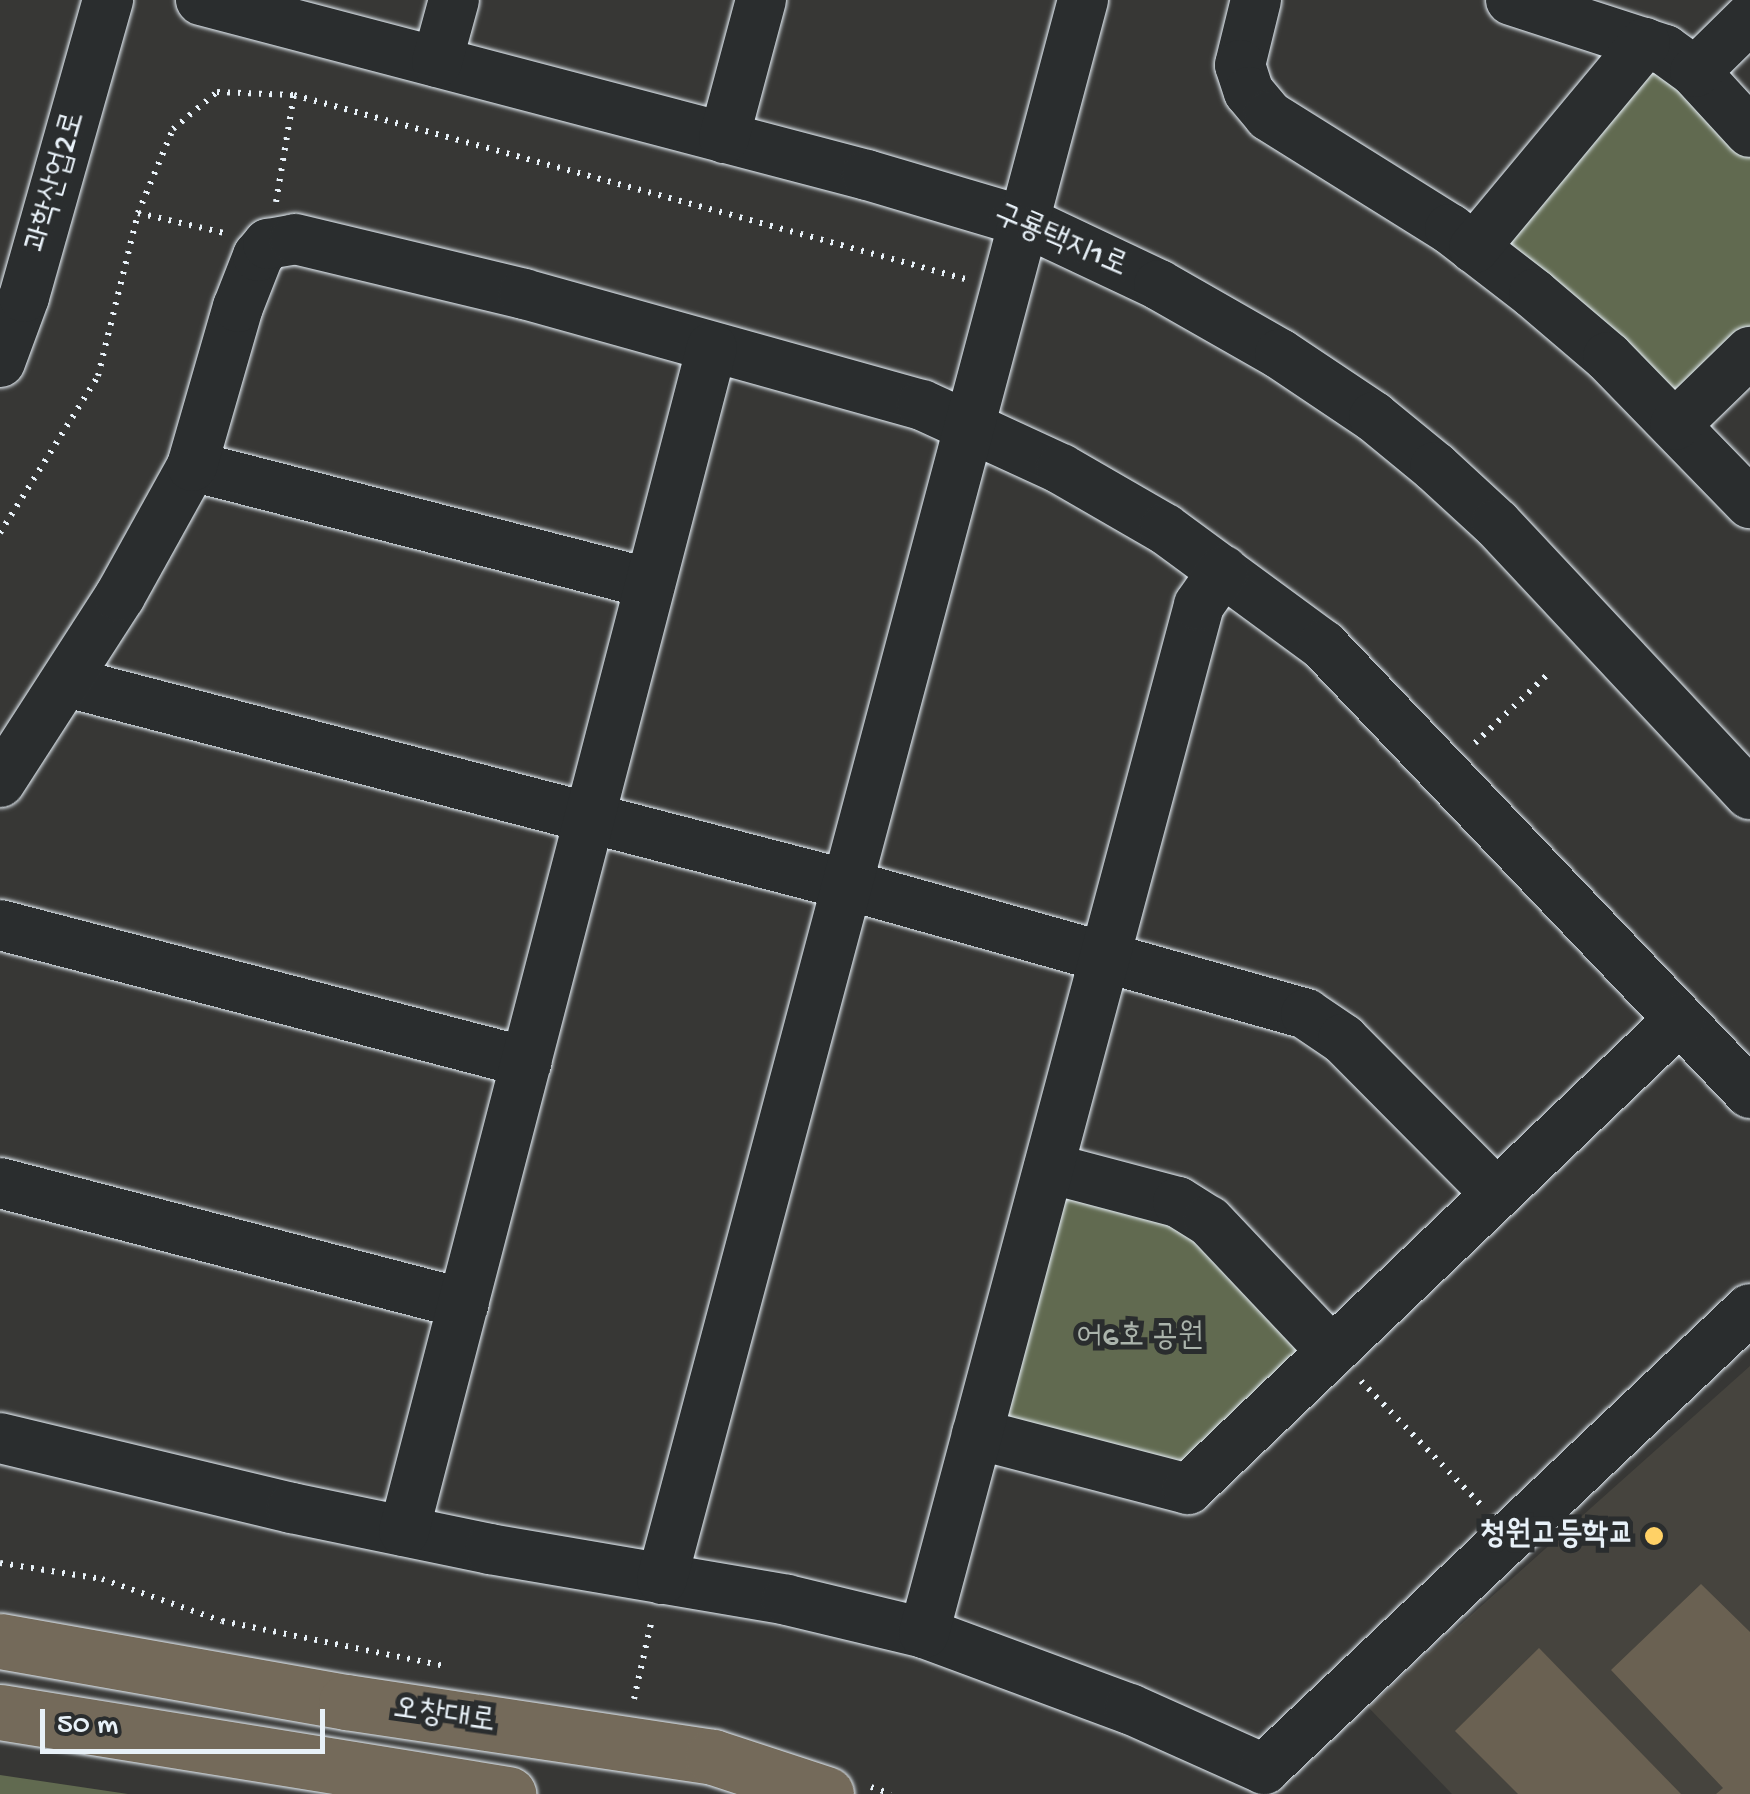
<!DOCTYPE html>
<html>
<head>
<meta charset="utf-8">
<style>
	body { margin:0 }
	#map { position:relative; width:1750px; height:1794px; overflow:hidden; background:#373735; font-family:"Gochi Hand","Poor Story",sans-serif }
	div>[style] { position:absolute }
	.built>* { inset:0; background:#46443e }
	.green>* { inset:0; background:#616a50 }
	.building>* { inset:0; background:#6a6152 }
	.path>* { height:6px; margin-top:-3px; transform-origin:0; background:repeating-linear-gradient(90deg,#e8f1f8 0 2.5px,transparent 0 10.5px) }
	.roads { filter:drop-shadow(0 0 2px #e8f1f8) drop-shadow(0 0 2px #e8f1f8) }
	.minor>* { height:50px; margin:-25px; padding:0 25px; transform-origin:25px; border-radius:25px; background:#2a2d2e }
	.major>* { height:55px; margin:-27.5px; padding:0 27.5px; transform-origin:27.5px; border-radius:27.5px; background:#746a5a }
	.dots>* { width:28px; height:28px; translate:-50% -50%; box-sizing:border-box; border:5px solid #2a2d2e; border-radius:50% }
	span { translate:-50% -50%; white-space:nowrap; text-align:center; line-height:1.15; -webkit-text-stroke:10px #2a2d2e; paint-order:stroke }
	.street-label { font-size:32px; color:#e8f1f8 }
	.park-label { font-size:32px; color:#abb4ac }
	.poi-label { font-size:32px; color:#e8f1f8; font-weight:700 }
	.right { translate:-100% -50%; text-align:right }
	.scale { position:absolute; left:40px; top:1709px; width:285px; height:45px; box-sizing:border-box; border:5px solid #e8f1f8; border-top:0; padding-left:12px; font-size:30px; line-height:35px; white-space:nowrap; color:#e8f1f8; -webkit-text-stroke:8px #2a2d2e; paint-order:stroke }
</style>
</head>
<body>
<div id="map">
	<div class="built">
		<i style="clip-path:polygon(1750px 1366px,1750px 1794px,1452px 1794px,1368px 1707px)"></i>
	</div>
	<div class="green">
		<i style="clip-path:polygon(1645px 43px,1750px 132px,1750px 352px,1675px 425px,1474px 248px)"></i>
		<i style="clip-path:polygon(1049px 1168px,1178px 1202px,1332px 1351px,1188px 1489px,977px 1434px)"></i>
		<i style="clip-path:polygon(0 1775px,128px 1794px,0 1794px)"></i>
	</div>
	<div class="building">
		<i style="clip-path:polygon(1701px 1584px,1750px 1632px,1750px 1794px,1716px 1794px,1723px 1788px,1611px 1670px)"></i>
		<i style="clip-path:polygon(1539px 1648px,1681px 1794px,1518px 1794px,1455px 1731px)"></i>
	</div>
	<div class="path">
		<i style="left:276px;top:202px;width:109px;rotate:-80.5deg"></i>
		<i style="left:138px;top:213px;width:88px;rotate:13.1deg"></i>
		<i style="left:0;top:533px;width:185px;rotate:-58deg"></i>
		<i style="left:98px;top:376px;width:168px;rotate:-76.2deg"></i>
		<i style="left:138px;top:213px;width:91px;rotate:-67.4deg"></i>
		<i style="left:173px;top:129px;width:57px;rotate:-40.1deg"></i>
		<i style="left:217px;top:92px;width:77px;rotate:2.2deg"></i>
		<i style="left:294px;top:95px;width:696px;rotate:15.33deg"></i>
		<i style="left:1475px;top:743px;width:99px;rotate:-43.4deg"></i>
		<i style="left:1361px;top:1381px;width:173px;rotate:45.9deg"></i>
		<i style="left:0;top:1563px;width:103px;rotate:8.9deg"></i>
		<i style="left:102px;top:1579px;width:127px;rotate:19.3deg"></i>
		<i style="left:222px;top:1621px;width:228px;rotate:11.4deg"></i>
		<i style="left:634px;top:1699px;width:82px;rotate:-77.3deg"></i>
		<i style="left:871px;top:1787px;width:21px;rotate:19deg"></i>
	</div>
	<div class="roads">
		<div class="minor">
			<i style="left:201px;top:0;width:689px;rotate:14.72deg"></i>
			<i style="left:867px;top:175px;width:166px;rotate:16.5deg"></i>
			<i style="left:1026px;top:222px;width:147px;rotate:25.3deg"></i>
			<i style="left:1159px;top:285px;width:139px;rotate:29.7deg"></i>
			<i style="left:1280px;top:354px;width:113px;rotate:33.8deg"></i>
			<i style="left:1374px;top:417px;width:79px;rotate:39.3deg"></i>
			<i style="left:1435px;top:467px;width:84px;rotate:42.6deg"></i>
			<i style="left:1497px;top:524px;width:370px;rotate:46.9deg"></i>
			<i style="left:1256px;top:0;width:67px;rotate:103.8deg"></i>
			<i style="left:1240px;top:65px;width:28px;rotate:72deg"></i>
			<i style="left:1249px;top:92px;width:31px;rotate:50deg"></i>
			<i style="left:1269px;top:116px;width:213px;rotate:32deg"></i>
			<i style="left:1450px;top:229px;width:106px;rotate:37.7deg"></i>
			<i style="left:1534px;top:294px;width:97px;rotate:40.4deg"></i>
			<i style="left:1608px;top:357px;width:204px;rotate:45.8deg"></i>
			<i style="left:1511px;top:0;width:162px;rotate:18deg"></i>
			<i style="left:1665px;top:50px;width:37px;rotate:36deg"></i>
			<i style="left:1695px;top:72px;width:81px;rotate:47.5deg"></i>
			<i style="left:437px;top:62px;width:64px;rotate:-74.7deg"></i>
			<i style="left:1695px;top:72px;width:77px;rotate:-44.5deg"></i>
			<i style="left:724px;top:138px;width:143px;rotate:-75deg"></i>
			<i style="left:1474px;top:248px;width:267px;rotate:-50.2deg"></i>
			<i style="left:0;top:362px;width:69px;rotate:-69.7deg"></i>
			<i style="left:24px;top:297px;width:309px;rotate:-74.2deg"></i>
			<i style="left:1675px;top:425px;width:105px;rotate:-44.2deg"></i>
			<i style="left:192px;top:466px;width:473px;rotate:14.4deg"></i>
			<i style="left:67px;top:682px;width:807px;rotate:14.57deg"></i>
			<i style="left:848px;top:885px;width:476px;rotate:15.7deg"></i>
			<i style="left:1306px;top:1014px;width:45px;rotate:34deg"></i>
			<i style="left:1343px;top:1039px;width:218px;rotate:45.2deg"></i>
			<i style="left:0;top:782px;width:221px;rotate:-57.2deg"></i>
			<i style="left:120px;top:596px;width:149px;rotate:-61deg"></i>
			<i style="left:192px;top:466px;width:166px;rotate:-73.9deg"></i>
			<i style="left:238px;top:307px;width:55px;rotate:-68.6deg"></i>
			<i style="left:258px;top:256px;width:16px;rotate:-50deg"></i>
			<i style="left:268px;top:244px;width:27px;rotate:-10deg"></i>
			<i style="left:295px;top:239px;width:236px;rotate:13.5deg"></i>
			<i style="left:524px;top:294px;width:413px;rotate:15.6deg"></i>
			<i style="left:922px;top:405px;width:153px;rotate:24.7deg"></i>
			<i style="left:1061px;top:469px;width:120px;rotate:30deg"></i>
			<i style="left:1165px;top:529px;width:196px;rotate:36.3deg"></i>
			<i style="left:1323px;top:645px;width:619px;rotate:46.37deg"></i>
			<i style="left:0;top:925px;width:544px;rotate:14.6deg"></i>
			<i style="left:1049px;top:1168px;width:133px;rotate:14.8deg"></i>
			<i style="left:1178px;top:1202px;width:36px;rotate:32deg"></i>
			<i style="left:1209px;top:1221px;width:179px;rotate:46.6deg"></i>
			<i style="left:0;top:1183px;width:479px;rotate:14.6deg"></i>
			<i style="left:977px;top:1434px;width:218px;rotate:14.6deg"></i>
			<i style="left:1188px;top:1489px;width:680px;rotate:-43.69deg"></i>
			<i style="left:0;top:1438px;width:300px;rotate:13.5deg"></i>
			<i style="left:292px;top:1508px;width:202px;rotate:11.7deg"></i>
			<i style="left:490px;top:1549px;width:301px;rotate:9.7deg"></i>
			<i style="left:787px;top:1600px;width:141px;rotate:13.5deg"></i>
			<i style="left:924px;top:1633px;width:220px;rotate:20.3deg"></i>
			<i style="left:1130px;top:1709px;width:147px;rotate:24.1deg"></i>
			<i style="left:1264px;top:1769px;width:669px;rotate:-43.43deg"></i>
			<i style="left:404px;top:1531px;width:1223px;rotate:-75.42deg"></i>
			<i style="left:662px;top:1579px;width:1634px;rotate:-75.07deg"></i>
			<i style="left:924px;top:1633px;width:1064px;rotate:-75.02deg"></i>
			<i style="left:1199px;top:605px;width:42px;rotate:-54.8deg"></i>
		</div>
		<div class="major">
			<i style="left:0;top:1641px;width:351px;rotate:10deg"></i>
			<i style="left:346px;top:1702px;width:371px;rotate:8.5deg"></i>
			<i style="left:713px;top:1757px;width:119px;rotate:18.1deg"></i>
			<i style="left:0;top:1712px;width:515px;rotate:9.17deg"></i>
		</div>
	</div>
	<div class="dots">
		<i style="left:1654px;top:1536px;background:#ffd166"></i>
	</div>
	<div class="street-label">
		<span style="left:57px;top:182px;rotate:-74deg">과학산업2로</span>
		<span style="left:1060px;top:242px;rotate:23deg">구룡택지1로</span>
		<span style="left:444px;top:1717px;rotate:8deg">오창대로</span>
	</div>
	<div class="park-label">
		<span style="left:1140px;top:1338px">어6호 공원</span>
	</div>
	<div class="poi-label">
		<span class="right" style="left:1634px;top:1536px">청원고등학교</span>
	</div>
	<div class="scale">50 m</div>
</div>
</body>
</html>
